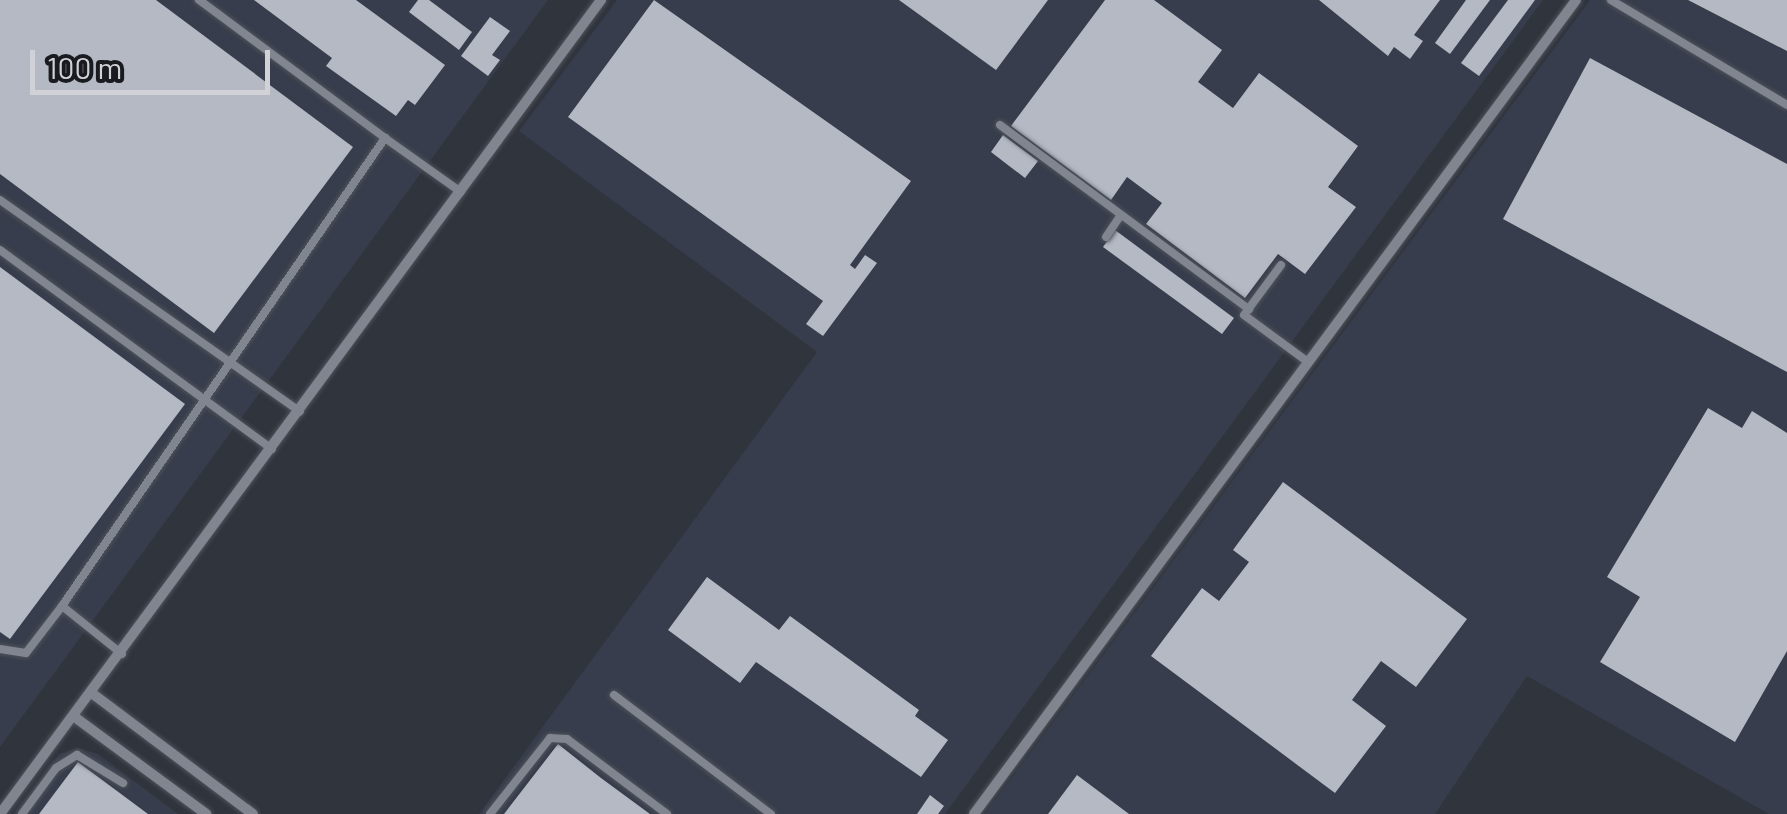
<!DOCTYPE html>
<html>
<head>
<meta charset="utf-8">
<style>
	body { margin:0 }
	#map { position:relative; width:1787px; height:814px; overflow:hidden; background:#30343d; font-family:Barlow,sans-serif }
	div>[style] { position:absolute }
	.built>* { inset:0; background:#373d4c }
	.building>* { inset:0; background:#b4b9c4 }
	.roads { filter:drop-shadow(0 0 2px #4f525a) drop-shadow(0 0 2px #4f525a) }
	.lane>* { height:8px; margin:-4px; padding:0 4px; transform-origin:4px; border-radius:4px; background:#80858f }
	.street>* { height:10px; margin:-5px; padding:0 5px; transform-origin:5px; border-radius:5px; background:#80858f }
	span { translate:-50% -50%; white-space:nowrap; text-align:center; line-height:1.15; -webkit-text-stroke:10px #1a1b20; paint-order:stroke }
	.scale { position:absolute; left:30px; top:50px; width:240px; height:45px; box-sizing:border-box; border:5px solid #d0d2d8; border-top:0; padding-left:12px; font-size:30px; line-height:35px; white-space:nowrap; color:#d0d2d8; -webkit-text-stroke:8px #1a1b20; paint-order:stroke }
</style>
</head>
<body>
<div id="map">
	<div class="built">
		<i style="clip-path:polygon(0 0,548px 0,0 747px)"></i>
		<i style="clip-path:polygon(617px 0,1543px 0,945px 814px,479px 814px,817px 352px,519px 131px)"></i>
		<i style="clip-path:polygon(1590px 0,1787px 0,1787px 814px,1769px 814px,1527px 676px,1435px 814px,985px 814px)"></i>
		<i style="clip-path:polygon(78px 748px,98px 754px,178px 814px,14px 814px,59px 754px)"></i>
	</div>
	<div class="building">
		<i style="clip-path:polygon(0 0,156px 0,353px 147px,214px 333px,0 174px)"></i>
		<i style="clip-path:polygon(254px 0,356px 0,445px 65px,415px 105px,408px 100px,396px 116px,326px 66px,332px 58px)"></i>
		<i style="clip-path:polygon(418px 0,429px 0,472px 32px,459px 50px,409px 12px)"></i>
		<i style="clip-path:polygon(654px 0,911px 181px,850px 265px,855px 269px,865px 255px,877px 263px,823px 336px,806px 324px,823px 301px,568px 117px)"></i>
		<i style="clip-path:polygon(899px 0,1048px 0,996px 70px)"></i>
		<i style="clip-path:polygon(1105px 0,1154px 0,1222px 50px,1198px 82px,1233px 108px,1259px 73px,1358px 146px,1328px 187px,1356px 207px,1305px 274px,1278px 254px,1245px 298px,1146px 224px,1162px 203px,1127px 177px,1111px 200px,1011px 126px)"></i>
		<i style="clip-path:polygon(1319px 0,1440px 0,1414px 35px,1423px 41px,1410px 59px,1394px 47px,1388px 56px)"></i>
		<i style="clip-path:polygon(1466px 0,1490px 0,1450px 54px,1435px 43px)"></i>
		<i style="clip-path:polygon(1508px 0,1535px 0,1479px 76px,1461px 63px)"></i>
		<i style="clip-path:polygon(1688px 0,1787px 0,1787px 51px)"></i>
		<i style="clip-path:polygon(490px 17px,510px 31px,492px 55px,500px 60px,488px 76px,461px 56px)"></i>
		<i style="clip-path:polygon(1590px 58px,1787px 164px,1787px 372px,1503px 219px)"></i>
		<i style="clip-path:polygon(1003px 135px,1038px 161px,1025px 178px,991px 152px)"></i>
		<i style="clip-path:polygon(1115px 230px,1234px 318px,1222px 334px,1103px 247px)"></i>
		<i style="clip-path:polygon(0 267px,185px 404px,10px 639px,0 632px)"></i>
		<i style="clip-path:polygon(1708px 408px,1742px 428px,1752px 411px,1787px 433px,1787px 651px,1735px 742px,1600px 662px,1640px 597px,1607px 577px)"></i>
		<i style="clip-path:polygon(1283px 482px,1467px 619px,1416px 687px,1381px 661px,1352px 700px,1386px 726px,1335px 793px,1151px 656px,1202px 588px,1219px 601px,1249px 562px,1233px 550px)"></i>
		<i style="clip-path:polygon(707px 577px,779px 630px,790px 616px,919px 710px,915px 716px,948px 740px,921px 777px,756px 662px,740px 683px,668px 630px)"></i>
		<i style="clip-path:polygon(558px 744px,601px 778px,650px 814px,504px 814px)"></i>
		<i style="clip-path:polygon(78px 762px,148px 814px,39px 814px)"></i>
		<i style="clip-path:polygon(1077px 775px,1129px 814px,1048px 814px)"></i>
		<i style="clip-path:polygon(930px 795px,944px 806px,938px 814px,917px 814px)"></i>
	</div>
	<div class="roads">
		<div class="lane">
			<i style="left:1611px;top:0;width:205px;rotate:30.8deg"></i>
			<i style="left:1000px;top:125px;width:310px;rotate:36.5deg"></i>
			<i style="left:385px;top:138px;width:93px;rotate:35.4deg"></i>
			<i style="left:0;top:200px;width:367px;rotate:35.2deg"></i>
			<i style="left:1106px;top:237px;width:25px;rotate:-56deg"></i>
			<i style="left:0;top:250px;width:337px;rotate:36.2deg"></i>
			<i style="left:1281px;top:265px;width:62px;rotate:126.5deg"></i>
			<i style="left:1244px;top:315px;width:79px;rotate:36.3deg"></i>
			<i style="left:0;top:649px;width:26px;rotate:9deg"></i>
			<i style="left:26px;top:653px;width:59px;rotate:-52.5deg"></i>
			<i style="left:122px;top:654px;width:77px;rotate:-141.3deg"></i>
			<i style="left:62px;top:606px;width:569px;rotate:-55.39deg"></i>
			<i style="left:385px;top:138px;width:232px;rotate:-143.4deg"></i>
			<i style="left:614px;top:695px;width:197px;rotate:37.2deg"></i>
			<i style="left:22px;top:814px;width:57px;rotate:-53.5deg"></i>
			<i style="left:56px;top:768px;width:25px;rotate:-32deg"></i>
			<i style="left:77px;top:755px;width:54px;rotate:31.3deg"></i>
			<i style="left:490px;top:814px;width:97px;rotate:-51.7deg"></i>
			<i style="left:550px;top:738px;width:17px;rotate:3deg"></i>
			<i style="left:567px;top:739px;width:125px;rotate:36.9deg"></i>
		</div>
		<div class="street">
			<i style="left:93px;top:694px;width:200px;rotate:36.9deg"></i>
			<i style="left:76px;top:718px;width:162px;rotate:36.4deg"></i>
			<i style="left:0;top:814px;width:1012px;rotate:-53.56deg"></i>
			<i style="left:974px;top:814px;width:1012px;rotate:-53.51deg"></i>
		</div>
	</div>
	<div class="scale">100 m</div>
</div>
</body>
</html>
